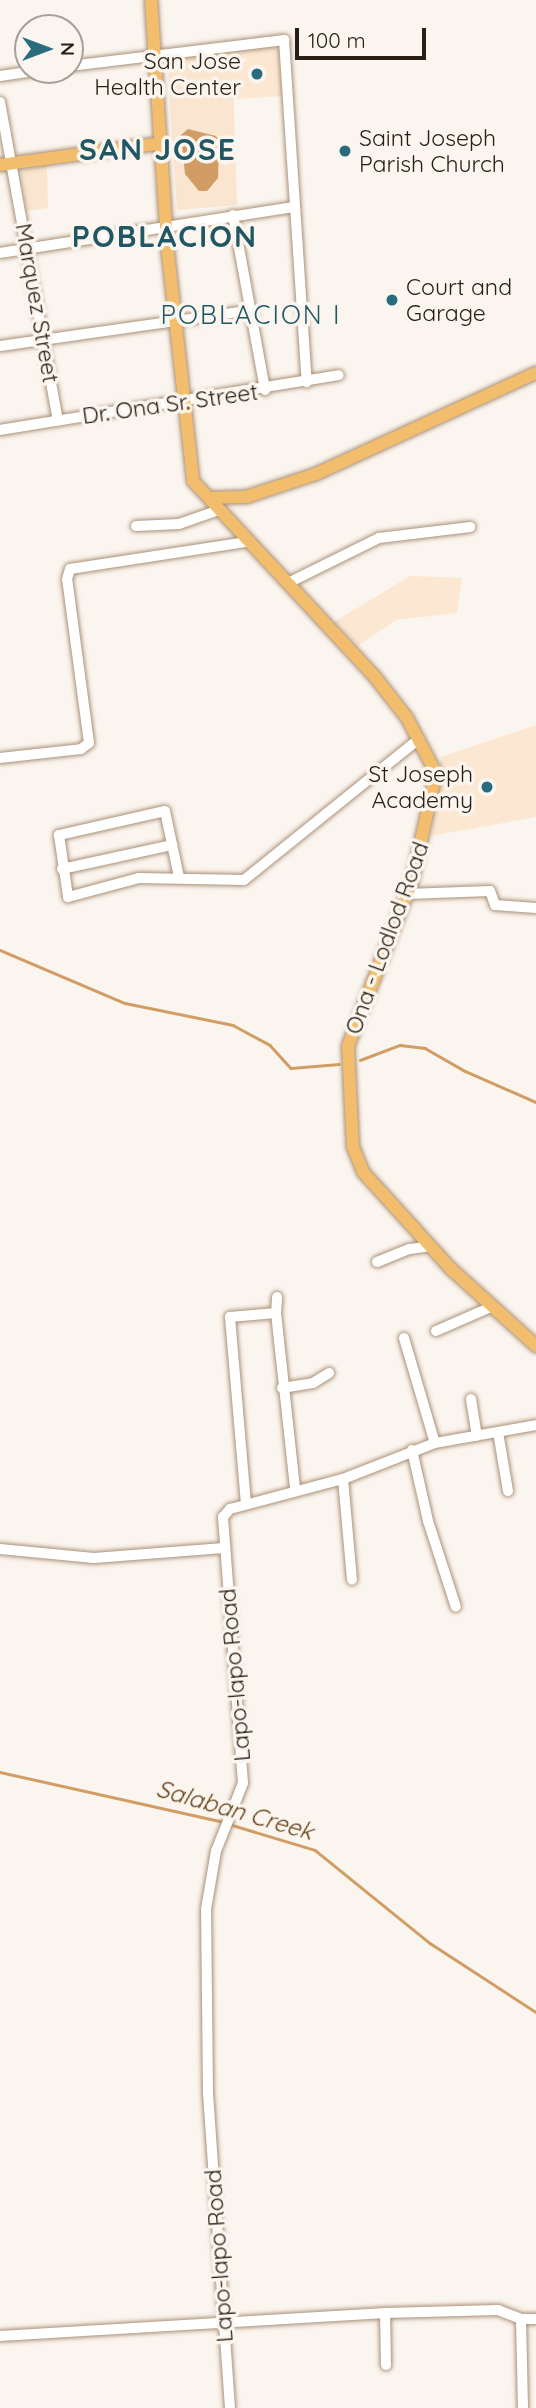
<!DOCTYPE html>
<html>
<head>
<meta charset="utf-8">
<style>
	body { margin:0 }
	#map { position:relative; width:536px; height:2408px; overflow:hidden; background:#fbf5ef; font-family:Quicksand,sans-serif }
	div>[style] { position:absolute }
	.built>* { inset:0; background:#fbe7d2 }
	.green>* { inset:0; background:#f9e5d0 }
	.water>* { inset:0; background:#d29d64 }
	.stream>* { height:2.5px; margin:-1.25px; padding:0 1.25px; transform-origin:1.25px; border-radius:1.25px; background:#d29d64 }
	.roads { filter:drop-shadow(0 0 2px #ab9177) drop-shadow(0 0 2px #ab9177) }
	.minor>* { height:10px; margin:-5px; padding:0 5px; transform-origin:5px; border-radius:5px; background:#fff }
	.major>* { height:12px; margin:-6px; padding:0 6px; transform-origin:6px; border-radius:6px; background:#f2be6e }
	.dots>* { width:19px; height:19px; translate:-50% -50%; box-sizing:border-box; border:4px solid #fbf5ef; border-radius:50% }
	span { translate:-50% -50%; white-space:nowrap; text-align:center; line-height:1.15; -webkit-text-stroke:7px #fbf5ef; paint-order:stroke }
	.poi-label { font-size:23px; color:#281e13 }
	.right { translate:-100% -50%; text-align:right }
	.left { translate:0 -50%; text-align:left }
	.street-label { font-size:23px; color:#281e13 }
	.water-label { font-size:24px; color:#654116; font-style:italic }
	.quarter-label { font-size:26px; color:#215764; letter-spacing:2px }
	.district-label { font-size:30px; color:#215764; font-weight:700; letter-spacing:2px }
	.north { position:absolute; left:14px; top:14px; width:70px; height:70px; box-sizing:border-box; background:#fbf5ef; border:2px solid #a79f97; border-radius:50%; rotate:90deg; font-size:19px; font-weight:700; line-height:28px; text-align:center; color:#281e13 }
	.north::after { content:''; display:block; margin:auto; width:24px; height:32px; background:#286c7d; clip-path:polygon(50% 0,100% 100%,50% 72%,0 100%) }
	.scale { position:absolute; left:295px; top:28px; width:131px; height:32px; box-sizing:border-box; border:4px solid #281e13; border-top:0; padding-left:9px; font-size:21px; line-height:24px; white-space:nowrap; color:#281e13; -webkit-text-stroke:5px #fbf5ef; paint-order:stroke }
</style>
</head>
<body>
<div id="map">
	<div class="built">
		<i style="clip-path:polygon(268px 46px,279px 50px,284px 96px,234px 99px,232px 48px)"></i>
		<i style="clip-path:polygon(410px 576px,462px 578px,457px 613px,396px 620px,358px 646px,334px 622px)"></i>
		<i style="clip-path:polygon(536px 725px,536px 817px,431px 836px,441px 757px)"></i>
	</div>
	<div class="green">
		<i style="clip-path:polygon(232px 48px,237px 205px,177px 210px,167px 57px)"></i>
		<i style="clip-path:polygon(47px 165px,48px 208px,26px 211px,20px 171px)"></i>
	</div>
	<div class="water">
		<i style="clip-path:polygon(188px 129px,216px 136px,219px 141px,218px 178px,207px 191px,199px 191px,185px 174px,181px 135px)"></i>
	</div>
	<div class="stream">
		<i style="left:0;top:950px;width:136px;rotate:23deg"></i>
		<i style="left:125px;top:1003px;width:110px;rotate:11.5deg"></i>
		<i style="left:233px;top:1025px;width:42px;rotate:28.4deg"></i>
		<i style="left:270px;top:1045px;width:31px;rotate:48deg"></i>
		<i style="left:291px;top:1068px;width:48px;rotate:-4.8deg"></i>
		<i style="left:360px;top:1060px;width:43px;rotate:-20.6deg"></i>
		<i style="left:400px;top:1045px;width:25px;rotate:7deg"></i>
		<i style="left:425px;top:1048px;width:46px;rotate:29.9deg"></i>
		<i style="left:465px;top:1071px;width:77px;rotate:23.6deg"></i>
		<i style="left:0;top:1772px;width:229px;rotate:12.6deg"></i>
		<i style="left:229px;top:1824px;width:90px;rotate:16.8deg"></i>
		<i style="left:315px;top:1850px;width:148px;rotate:39deg"></i>
		<i style="left:430px;top:1943px;width:126px;rotate:33.1deg"></i>
	</div>
	<div class="roads">
		<div class="minor">
			<i style="left:70px;top:66px;width:216px;rotate:-6.9deg"></i>
			<i style="left:284px;top:40px;width:343px;rotate:86.2deg"></i>
			<i style="left:0;top:76px;width:41px;rotate:-8.3deg"></i>
			<i style="left:0;top:102px;width:324px;rotate:79.7deg"></i>
			<i style="left:233px;top:215px;width:178px;rotate:79.6deg"></i>
			<i style="left:0;top:253px;width:297px;rotate:-8.9deg"></i>
			<i style="left:0;top:346px;width:255px;rotate:-8.1deg"></i>
			<i style="left:0;top:430px;width:343px;rotate:-9.2deg"></i>
			<i style="left:136px;top:526px;width:43px;rotate:-2.7deg"></i>
			<i style="left:179px;top:524px;width:42px;rotate:-19.3deg"></i>
			<i style="left:288px;top:583px;width:102px;rotate:-26.3deg"></i>
			<i style="left:379px;top:538px;width:92px;rotate:-6.9deg"></i>
			<i style="left:0;top:758px;width:81px;rotate:-6.3deg"></i>
			<i style="left:81px;top:749px;width:10px;rotate:-37deg"></i>
			<i style="left:89px;top:743px;width:165px;rotate:-97.6deg"></i>
			<i style="left:67px;top:579px;width:10px;rotate:-73deg"></i>
			<i style="left:70px;top:569px;width:179px;rotate:-8.7deg"></i>
			<i style="left:62px;top:869px;width:113px;rotate:-12.3deg"></i>
			<i style="left:179px;top:877px;width:67px;rotate:-102deg"></i>
			<i style="left:165px;top:811px;width:109px;rotate:167.2deg"></i>
			<i style="left:59px;top:835px;width:63px;rotate:81.7deg"></i>
			<i style="left:68px;top:897px;width:73px;rotate:-15deg"></i>
			<i style="left:139px;top:878px;width:105px;rotate:1.1deg"></i>
			<i style="left:244px;top:880px;width:225px;rotate:-38.9deg"></i>
			<i style="left:406px;top:894px;width:84px;rotate:-2deg"></i>
			<i style="left:490px;top:891px;width:15px;rotate:70deg"></i>
			<i style="left:495px;top:905px;width:41px;rotate:4.2deg"></i>
			<i style="left:377px;top:1262px;width:35px;rotate:-22deg"></i>
			<i style="left:410px;top:1249px;width:21px;rotate:-8deg"></i>
			<i style="left:276px;top:1313px;width:16px;rotate:-86deg"></i>
			<i style="left:436px;top:1331px;width:60px;rotate:-23.6deg"></i>
			<i style="left:404px;top:1338px;width:109px;rotate:73.6deg"></i>
			<i style="left:282px;top:1388px;width:31px;rotate:-9deg"></i>
			<i style="left:313px;top:1383px;width:19px;rotate:-32deg"></i>
			<i style="left:471px;top:1399px;width:37px;rotate:81deg"></i>
			<i style="left:498px;top:1432px;width:60px;rotate:80.4deg"></i>
			<i style="left:412px;top:1450px;width:73px;rotate:77.3deg"></i>
			<i style="left:428px;top:1521px;width:90px;rotate:72deg"></i>
			<i style="left:343px;top:1479px;width:101px;rotate:84.9deg"></i>
			<i style="left:246px;top:1504px;width:188px;rotate:-94.9deg"></i>
			<i style="left:230px;top:1317px;width:46px;rotate:-5deg"></i>
			<i style="left:276px;top:1313px;width:177px;rotate:83.8deg"></i>
			<i style="left:0;top:1549px;width:94px;rotate:5.5deg"></i>
			<i style="left:94px;top:1558px;width:130px;rotate:-4.4deg"></i>
			<i style="left:385px;top:2313px;width:52px;rotate:88.9deg"></i>
			<i style="left:521px;top:2319px;width:89px;rotate:88.7deg"></i>
			<i style="left:0;top:2336px;width:386px;rotate:-3.4deg"></i>
			<i style="left:385px;top:2313px;width:113px;rotate:-1.5deg"></i>
			<i style="left:498px;top:2310px;width:25px;rotate:21deg"></i>
			<i style="left:521px;top:2319px;width:15px"></i>
			<i style="left:230px;top:2408px;width:315px;rotate:-94deg"></i>
			<i style="left:208px;top:2094px;width:185px;rotate:-90.6deg"></i>
			<i style="left:206px;top:1909px;width:59px;rotate:-80.2deg"></i>
			<i style="left:216px;top:1851px;width:73px;rotate:-68.3deg"></i>
			<i style="left:243px;top:1783px;width:267px;rotate:-94.3deg"></i>
			<i style="left:223px;top:1517px;width:11px;rotate:-49deg"></i>
			<i style="left:230px;top:1509px;width:117px;rotate:-14.9deg"></i>
			<i style="left:343px;top:1479px;width:99px;rotate:-21.4deg"></i>
			<i style="left:435px;top:1443px;width:103px;rotate:-10.1deg"></i>
		</div>
		<div class="major">
			<i style="left:151px;top:0;width:254px;rotate:86.2deg"></i>
			<i style="left:168px;top:253px;width:229px;rotate:83.7deg"></i>
			<i style="left:193px;top:481px;width:267px;rotate:47.1deg"></i>
			<i style="left:375px;top:677px;width:52px;rotate:52deg"></i>
			<i style="left:407px;top:718px;width:62px;rotate:62.2deg"></i>
			<i style="left:436px;top:773px;width:111px;rotate:102.5deg"></i>
			<i style="left:412px;top:881px;width:177px;rotate:111.2deg"></i>
			<i style="left:348px;top:1046px;width:101px;rotate:87.2deg"></i>
			<i style="left:353px;top:1147px;width:27px;rotate:68deg"></i>
			<i style="left:363px;top:1172px;width:128px;rotate:47.8deg"></i>
			<i style="left:449px;top:1267px;width:118px;rotate:42.2deg"></i>
			<i style="left:0;top:165px;width:164px;rotate:-7.7deg"></i>
			<i style="left:210px;top:498px;width:36px;rotate:-2deg"></i>
			<i style="left:246px;top:497px;width:74px;rotate:-18.2deg"></i>
			<i style="left:316px;top:474px;width:242px;rotate:-24.7deg"></i>
		</div>
	</div>
	<div class="dots">
		<i style="left:257px;top:74px;background:#286c7d"></i>
		<i style="left:345px;top:151px;background:#286c7d"></i>
		<i style="left:392px;top:300px;background:#286c7d"></i>
		<i style="left:487px;top:787px;background:#286c7d"></i>
	</div>
	<div class="poi-label">
		<span class="right" style="left:241px;top:74px">San Jose<br>Health Center</span>
		<span class="left" style="left:359px;top:151px">Saint Joseph<br>Parish Church</span>
		<span class="left" style="left:406px;top:300px">Court and<br>Garage</span>
		<span class="right" style="left:473px;top:787px">St Joseph<br>Academy</span>
	</div>
	<div class="street-label">
		<span style="left:37px;top:303px;rotate:80deg">Marquez Street</span>
		<span style="left:170px;top:404px;rotate:-8deg">Dr. Ona Sr. Street</span>
		<span style="left:387px;top:938px;rotate:-70deg">Ona - Lodlod Road</span>
		<span style="left:235px;top:1675px;rotate:-95deg">Lapo-lapo Road</span>
		<span style="left:219px;top:2256px;rotate:-94deg">Lapo-lapo Road</span>
	</div>
	<div class="water-label">
		<span style="left:235px;top:1810px;rotate:16deg">Salaban Creek</span>
	</div>
	<div class="quarter-label">
		<span style="left:251px;top:315px">POBLACION I</span>
	</div>
	<div class="district-label">
		<span style="left:158px;top:149px">SAN JOSE</span>
		<span style="left:165px;top:236px">POBLACION</span>
	</div>
	<div class="north">N</div>
	<div class="scale">100 m</div>
</div>
</body>
</html>
